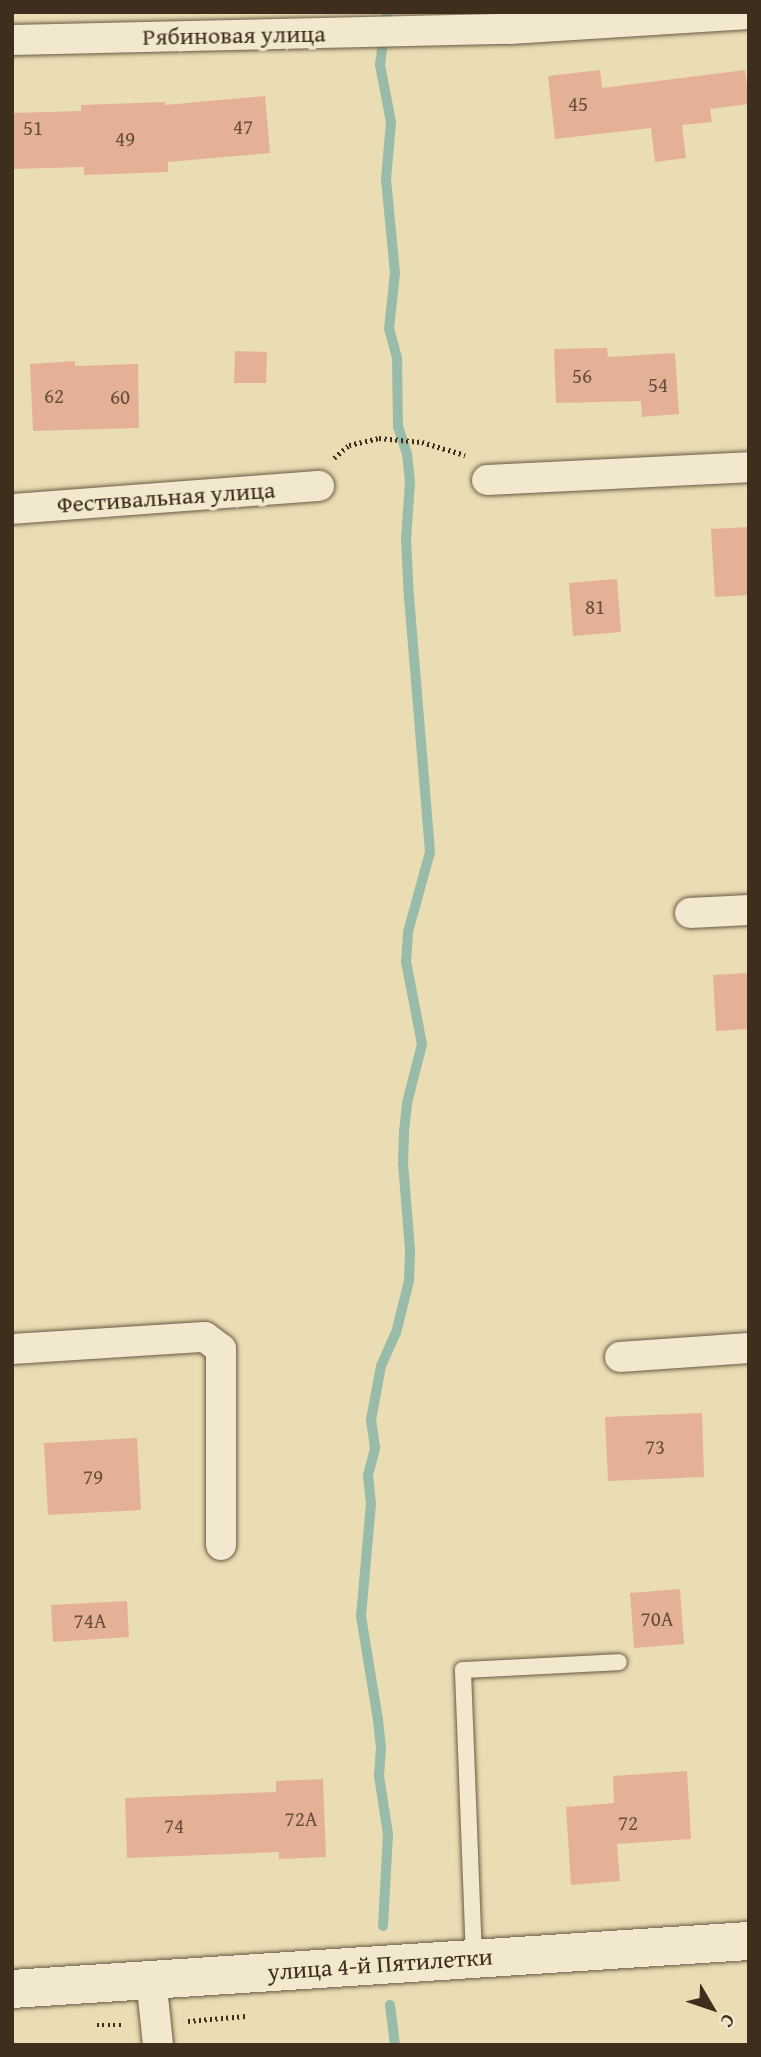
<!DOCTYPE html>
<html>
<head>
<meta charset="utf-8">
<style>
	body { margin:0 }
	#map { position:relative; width:761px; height:2057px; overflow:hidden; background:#eadcb3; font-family:"Gentium Book Plus",serif }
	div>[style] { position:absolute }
	.stream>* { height:10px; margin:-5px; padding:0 5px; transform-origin:5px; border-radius:5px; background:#98bca9 }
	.building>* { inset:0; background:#e5b196 }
	.path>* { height:4.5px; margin-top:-2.25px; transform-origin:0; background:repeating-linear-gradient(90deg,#3e2e1e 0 2px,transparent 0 5.5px) }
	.roads { filter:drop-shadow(0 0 2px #695a43) drop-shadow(0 0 2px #695a43) }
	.lane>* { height:16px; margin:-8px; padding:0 8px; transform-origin:8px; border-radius:8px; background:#f1e8ce }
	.street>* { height:30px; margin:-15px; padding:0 15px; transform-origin:15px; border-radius:15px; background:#f1e8ce }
	.secondary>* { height:38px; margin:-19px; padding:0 19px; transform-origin:19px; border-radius:19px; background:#f1e8ce }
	span { translate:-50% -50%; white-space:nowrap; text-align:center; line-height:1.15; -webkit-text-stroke:7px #f1e8ce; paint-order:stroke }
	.number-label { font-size:21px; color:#684f3c }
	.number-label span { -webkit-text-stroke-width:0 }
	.street-label { font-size:24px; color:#3e2e1e }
	.frame { position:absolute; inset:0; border:14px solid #3e2e1e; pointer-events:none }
	.north { position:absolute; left:677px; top:1973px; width:70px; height:70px; -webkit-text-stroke:5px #f1e8ce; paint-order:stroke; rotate:129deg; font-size:19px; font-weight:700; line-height:28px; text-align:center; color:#3e2e1e }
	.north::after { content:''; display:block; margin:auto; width:24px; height:32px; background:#3e2e1e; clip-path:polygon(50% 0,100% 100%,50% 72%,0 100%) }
</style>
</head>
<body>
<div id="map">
	<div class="stream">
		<i style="left:383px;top:1926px;width:92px;rotate:-86.9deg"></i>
		<i style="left:388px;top:1834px;width:59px;rotate:-98.8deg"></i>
		<i style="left:379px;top:1776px;width:28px;rotate:-86deg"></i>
		<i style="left:381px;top:1748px;width:28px;rotate:-96deg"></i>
		<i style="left:378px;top:1720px;width:105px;rotate:-99.3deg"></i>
		<i style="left:361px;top:1616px;width:112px;rotate:-84.9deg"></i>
		<i style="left:371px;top:1504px;width:29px;rotate:-96deg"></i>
		<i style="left:368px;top:1475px;width:28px;rotate:-75deg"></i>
		<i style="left:375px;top:1448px;width:28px;rotate:-98deg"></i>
		<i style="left:371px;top:1420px;width:55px;rotate:-79.5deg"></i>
		<i style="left:381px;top:1366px;width:36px;rotate:-66deg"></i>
		<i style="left:396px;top:1333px;width:54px;rotate:-76deg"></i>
		<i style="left:409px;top:1281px;width:31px;rotate:-88deg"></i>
		<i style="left:410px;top:1250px;width:87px;rotate:-94.6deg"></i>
		<i style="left:403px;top:1163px;width:31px;rotate:-88deg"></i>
		<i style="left:404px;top:1132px;width:29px;rotate:-84deg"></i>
		<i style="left:407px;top:1103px;width:61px;rotate:-75.7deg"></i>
		<i style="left:422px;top:1044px;width:84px;rotate:-101deg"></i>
		<i style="left:406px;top:962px;width:30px;rotate:-86deg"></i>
		<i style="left:408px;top:932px;width:83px;rotate:-74.6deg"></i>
		<i style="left:430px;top:852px;width:254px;rotate:-94.7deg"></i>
		<i style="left:409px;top:599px;width:59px;rotate:-92.9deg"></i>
		<i style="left:406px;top:540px;width:58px;rotate:-86.1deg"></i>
		<i style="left:410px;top:482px;width:28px;rotate:-96deg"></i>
		<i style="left:407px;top:454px;width:28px;rotate:-108deg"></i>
		<i style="left:398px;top:427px;width:69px;rotate:-90.8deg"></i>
		<i style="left:397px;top:358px;width:30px;rotate:-105deg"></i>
		<i style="left:389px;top:329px;width:56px;rotate:-83.9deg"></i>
		<i style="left:395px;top:273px;width:93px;rotate:-95.5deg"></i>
		<i style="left:386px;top:180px;width:58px;rotate:-85.1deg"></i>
		<i style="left:391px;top:122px;width:58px;rotate:-100.9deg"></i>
		<i style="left:380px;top:65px;width:53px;rotate:-82.5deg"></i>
		<i style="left:390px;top:2005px;width:40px;rotate:82.9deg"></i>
	</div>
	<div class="building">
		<i style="clip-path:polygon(600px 70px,602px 88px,745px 70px,749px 104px,710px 109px,712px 122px,682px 125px,686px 158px,655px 162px,651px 128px,555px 139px,548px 76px)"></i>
		<i style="clip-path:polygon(265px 96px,270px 153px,168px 162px,168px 172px,84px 175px,84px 167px,13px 169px,12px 113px,81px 111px,81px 105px,165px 102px,165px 105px)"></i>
		<i style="clip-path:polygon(607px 348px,608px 357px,675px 353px,679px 414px,642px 417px,641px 401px,556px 403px,554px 349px)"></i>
		<i style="clip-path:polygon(235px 351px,267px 352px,266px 383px,234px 383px)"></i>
		<i style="clip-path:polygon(75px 361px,75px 366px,138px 364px,139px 428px,33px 431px,30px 364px)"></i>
		<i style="clip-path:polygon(749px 527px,749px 595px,715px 597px,711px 529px)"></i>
		<i style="clip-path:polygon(617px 579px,621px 632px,573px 636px,569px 583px)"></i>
		<i style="clip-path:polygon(749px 973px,749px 1029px,716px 1031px,713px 975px)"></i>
		<i style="clip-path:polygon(702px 1413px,704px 1477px,608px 1481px,605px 1417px)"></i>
		<i style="clip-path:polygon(137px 1438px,141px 1510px,48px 1515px,44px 1443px)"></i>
		<i style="clip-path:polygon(680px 1589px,684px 1644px,634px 1648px,630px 1593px)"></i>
		<i style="clip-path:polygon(127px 1601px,129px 1637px,53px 1642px,51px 1605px)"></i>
		<i style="clip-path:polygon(687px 1771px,691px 1839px,617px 1844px,620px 1881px,571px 1885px,566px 1807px,614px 1803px,613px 1776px)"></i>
		<i style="clip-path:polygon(323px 1779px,326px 1857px,279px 1859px,279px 1852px,127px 1858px,125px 1798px,276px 1792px,276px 1781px)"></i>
	</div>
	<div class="path">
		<i style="left:334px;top:458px;width:20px;rotate:-41deg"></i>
		<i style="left:349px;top:445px;width:31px;rotate:-13deg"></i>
		<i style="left:379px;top:438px;width:43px;rotate:5.3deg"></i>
		<i style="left:422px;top:442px;width:45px;rotate:16.8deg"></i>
		<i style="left:188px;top:2021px;width:58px;rotate:-4.9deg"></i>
		<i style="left:97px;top:2025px;width:27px"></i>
	</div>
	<div class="roads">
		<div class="lane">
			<i style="left:474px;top:1958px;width:288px;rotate:-92.2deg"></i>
			<i style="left:463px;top:1670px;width:156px;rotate:-2.9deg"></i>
		</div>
		<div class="street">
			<i style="left:12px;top:40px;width:498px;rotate:-1.3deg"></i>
			<i style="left:510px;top:29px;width:239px;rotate:-3.6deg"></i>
			<i style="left:487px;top:480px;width:262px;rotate:-2.8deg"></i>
			<i style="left:12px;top:509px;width:308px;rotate:-4.3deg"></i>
			<i style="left:690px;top:913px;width:59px;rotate:-2.9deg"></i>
			<i style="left:12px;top:1349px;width:193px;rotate:-3.6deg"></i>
			<i style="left:205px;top:1337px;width:20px;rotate:37deg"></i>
			<i style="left:221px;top:1349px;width:196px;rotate:90deg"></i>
			<i style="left:620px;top:1357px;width:129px;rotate:-4deg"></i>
			<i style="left:151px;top:1978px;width:67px;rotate:84deg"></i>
		</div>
		<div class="secondary">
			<i style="left:12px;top:1989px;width:739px;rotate:-3.73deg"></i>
		</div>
	</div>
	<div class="number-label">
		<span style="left:578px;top:104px">45</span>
		<span style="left:243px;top:127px">47</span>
		<span style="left:33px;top:128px">51</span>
		<span style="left:125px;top:139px">49</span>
		<span style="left:582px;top:376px">56</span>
		<span style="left:658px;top:385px">54</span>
		<span style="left:54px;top:396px">62</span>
		<span style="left:120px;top:397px">60</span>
		<span style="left:595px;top:607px">81</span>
		<span style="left:655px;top:1447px">73</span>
		<span style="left:93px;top:1477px">79</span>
		<span style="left:657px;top:1619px">70А</span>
		<span style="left:90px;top:1621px">74А</span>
		<span style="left:301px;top:1819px">72А</span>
		<span style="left:628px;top:1823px">72</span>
		<span style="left:174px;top:1826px">74</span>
	</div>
	<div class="street-label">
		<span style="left:234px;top:35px;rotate:-1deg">Рябиновая улица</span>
		<span style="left:166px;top:497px;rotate:-4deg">Фестивальная улица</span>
		<span style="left:380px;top:1964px;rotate:-4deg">улица 4-й Пятилетки</span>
	</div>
	<div class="frame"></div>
	<div class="north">С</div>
</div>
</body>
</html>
